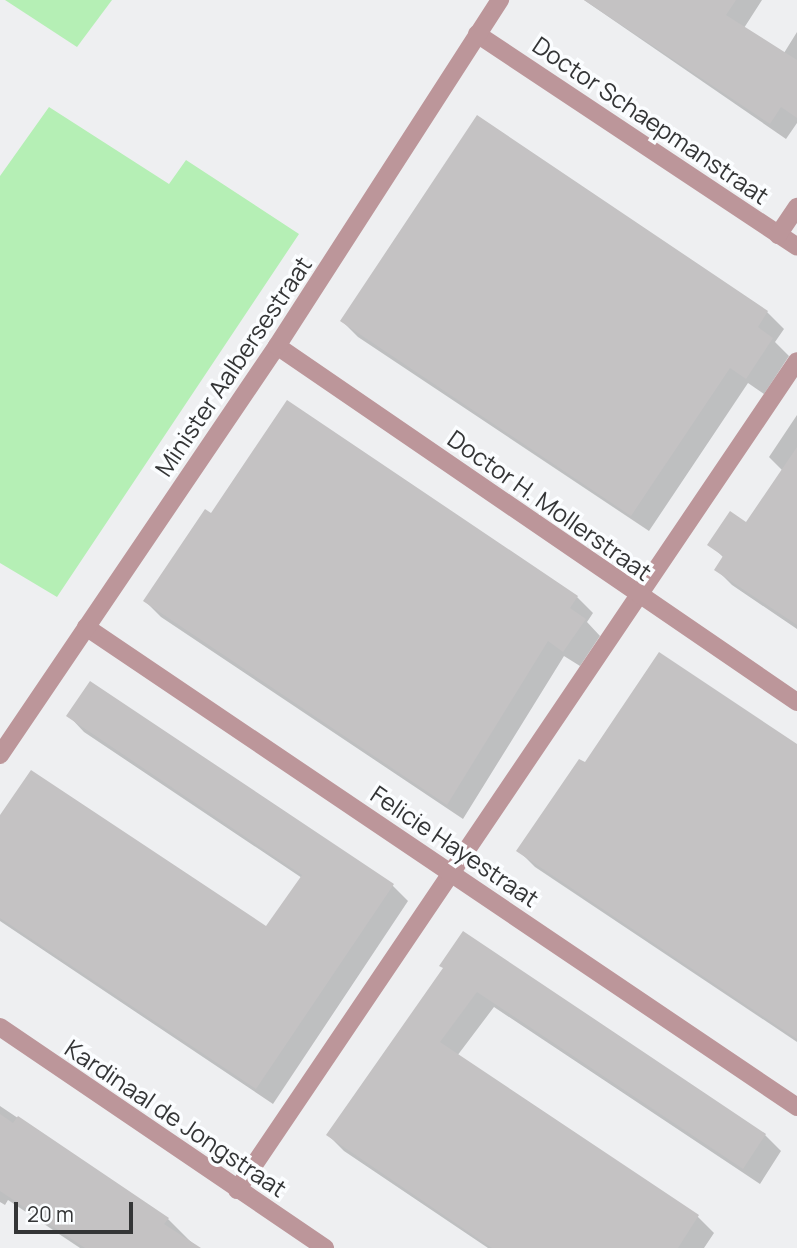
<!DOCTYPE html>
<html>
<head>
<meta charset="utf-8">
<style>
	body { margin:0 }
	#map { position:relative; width:797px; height:1248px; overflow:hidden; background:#eeeff1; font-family:Manrope,sans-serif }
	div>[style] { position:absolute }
	.green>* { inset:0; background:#b5efb5 }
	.shadow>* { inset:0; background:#0003 }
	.building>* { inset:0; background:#c4c2c3 }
	.lane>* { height:18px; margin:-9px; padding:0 9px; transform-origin:9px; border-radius:9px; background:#bc969a }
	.street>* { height:18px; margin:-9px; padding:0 9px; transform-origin:9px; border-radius:9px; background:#bc969a }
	span { translate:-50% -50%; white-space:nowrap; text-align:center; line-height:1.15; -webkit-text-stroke:7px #fbfdff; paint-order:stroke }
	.street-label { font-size:24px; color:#343536 }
	.scale { position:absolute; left:14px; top:1202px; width:119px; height:32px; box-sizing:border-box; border:4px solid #343536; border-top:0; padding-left:9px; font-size:21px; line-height:24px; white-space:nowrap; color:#343536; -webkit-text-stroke:5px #fbfdff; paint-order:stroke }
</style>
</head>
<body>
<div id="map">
	<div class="green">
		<i style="clip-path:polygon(5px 0,112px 0,77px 47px)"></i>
		<i style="clip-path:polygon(49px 107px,169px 184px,186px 160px,299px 234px,57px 597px,0 563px,0 176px)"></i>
	</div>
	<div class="shadow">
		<i style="clip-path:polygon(584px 0,762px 0,744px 28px,784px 53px,797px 32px,797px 123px,786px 139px)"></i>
		<i style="clip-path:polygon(478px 118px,767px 312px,784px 329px,775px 342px,789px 356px,764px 394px,748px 383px,649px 531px,358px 337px,342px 321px)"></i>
		<i style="clip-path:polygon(797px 415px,797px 629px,732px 585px,716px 569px,724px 558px,710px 544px,746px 524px,783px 471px,769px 457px)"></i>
		<i style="clip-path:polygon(577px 597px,593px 613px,587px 622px,600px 636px,580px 666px,564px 656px,463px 819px,161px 617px,145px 601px)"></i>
		<i style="clip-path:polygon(69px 716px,392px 885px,408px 901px,273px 1104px,0 921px,0 819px,266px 929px,302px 878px,84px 732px)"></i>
		<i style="clip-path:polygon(797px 745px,797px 1042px,535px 867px,519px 851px,585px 765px)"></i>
		<i style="clip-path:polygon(464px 933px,765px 1135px,781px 1151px,760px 1184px,494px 1007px,457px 1056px,698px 1217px,714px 1233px,704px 1248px,488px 1248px,344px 1151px,328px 1135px,444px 969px)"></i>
		<i style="clip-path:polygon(0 1106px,168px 1219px,197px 1248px,80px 1248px,8px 1200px,5px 1205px,0 1202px)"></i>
	</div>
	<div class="building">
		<i style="clip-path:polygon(584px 0,736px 0,726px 15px,797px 60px,797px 118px,781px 107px,770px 124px)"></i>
		<i style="clip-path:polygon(477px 115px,768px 311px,758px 327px,773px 338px,746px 379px,730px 368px,631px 516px,340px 321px)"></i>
		<i style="clip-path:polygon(287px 400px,578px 596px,570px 608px,586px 619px,563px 652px,548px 641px,447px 805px,143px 601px,205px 509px,211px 513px)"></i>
		<i style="clip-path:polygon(797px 447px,797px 625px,714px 570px,723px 556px,707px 545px,730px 511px,746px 522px)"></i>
		<i style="clip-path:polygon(659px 652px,797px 744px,797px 1039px,516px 851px,579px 759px,585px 762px)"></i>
		<i style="clip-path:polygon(90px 681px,394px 884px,256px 1089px,0 918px,0 815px,31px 770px,266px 926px,302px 875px,66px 716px)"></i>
		<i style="clip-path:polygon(463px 931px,766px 1134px,743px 1169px,477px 992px,440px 1042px,699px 1215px,678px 1248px,492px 1248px,326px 1135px,443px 968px,439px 966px)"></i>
		<i style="clip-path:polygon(0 1114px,13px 1123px,18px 1116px,169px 1218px,164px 1224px,201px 1248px,85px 1248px,0 1191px)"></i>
	</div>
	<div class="lane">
		<i style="left:237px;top:1190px;width:1000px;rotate:-55.96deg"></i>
	</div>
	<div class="street">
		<i style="left:477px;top:34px;width:384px;rotate:33.6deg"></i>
		<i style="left:778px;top:235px;width:34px;rotate:-56deg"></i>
		<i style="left:277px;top:346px;width:630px;rotate:34.4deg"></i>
		<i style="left:86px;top:627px;width:858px;rotate:34.02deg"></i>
		<i style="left:0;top:755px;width:494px;rotate:-55.9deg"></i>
		<i style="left:277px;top:346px;width:412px;rotate:-57.2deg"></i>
		<i style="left:0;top:1027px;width:393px;rotate:34.2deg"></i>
	</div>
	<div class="street-label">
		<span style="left:651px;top:120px;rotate:34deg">Doctor Schaepmanstraat</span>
		<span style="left:233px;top:366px;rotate:-56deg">Minister Aalbersestraat</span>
		<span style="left:550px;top:505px;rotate:35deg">Doctor H. Mollerstraat</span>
		<span style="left:455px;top:846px;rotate:34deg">Felicie Hayestraat</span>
		<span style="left:176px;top:1118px;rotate:34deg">Kardinaal de Jongstraat</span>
	</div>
	<div class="scale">20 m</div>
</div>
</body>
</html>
